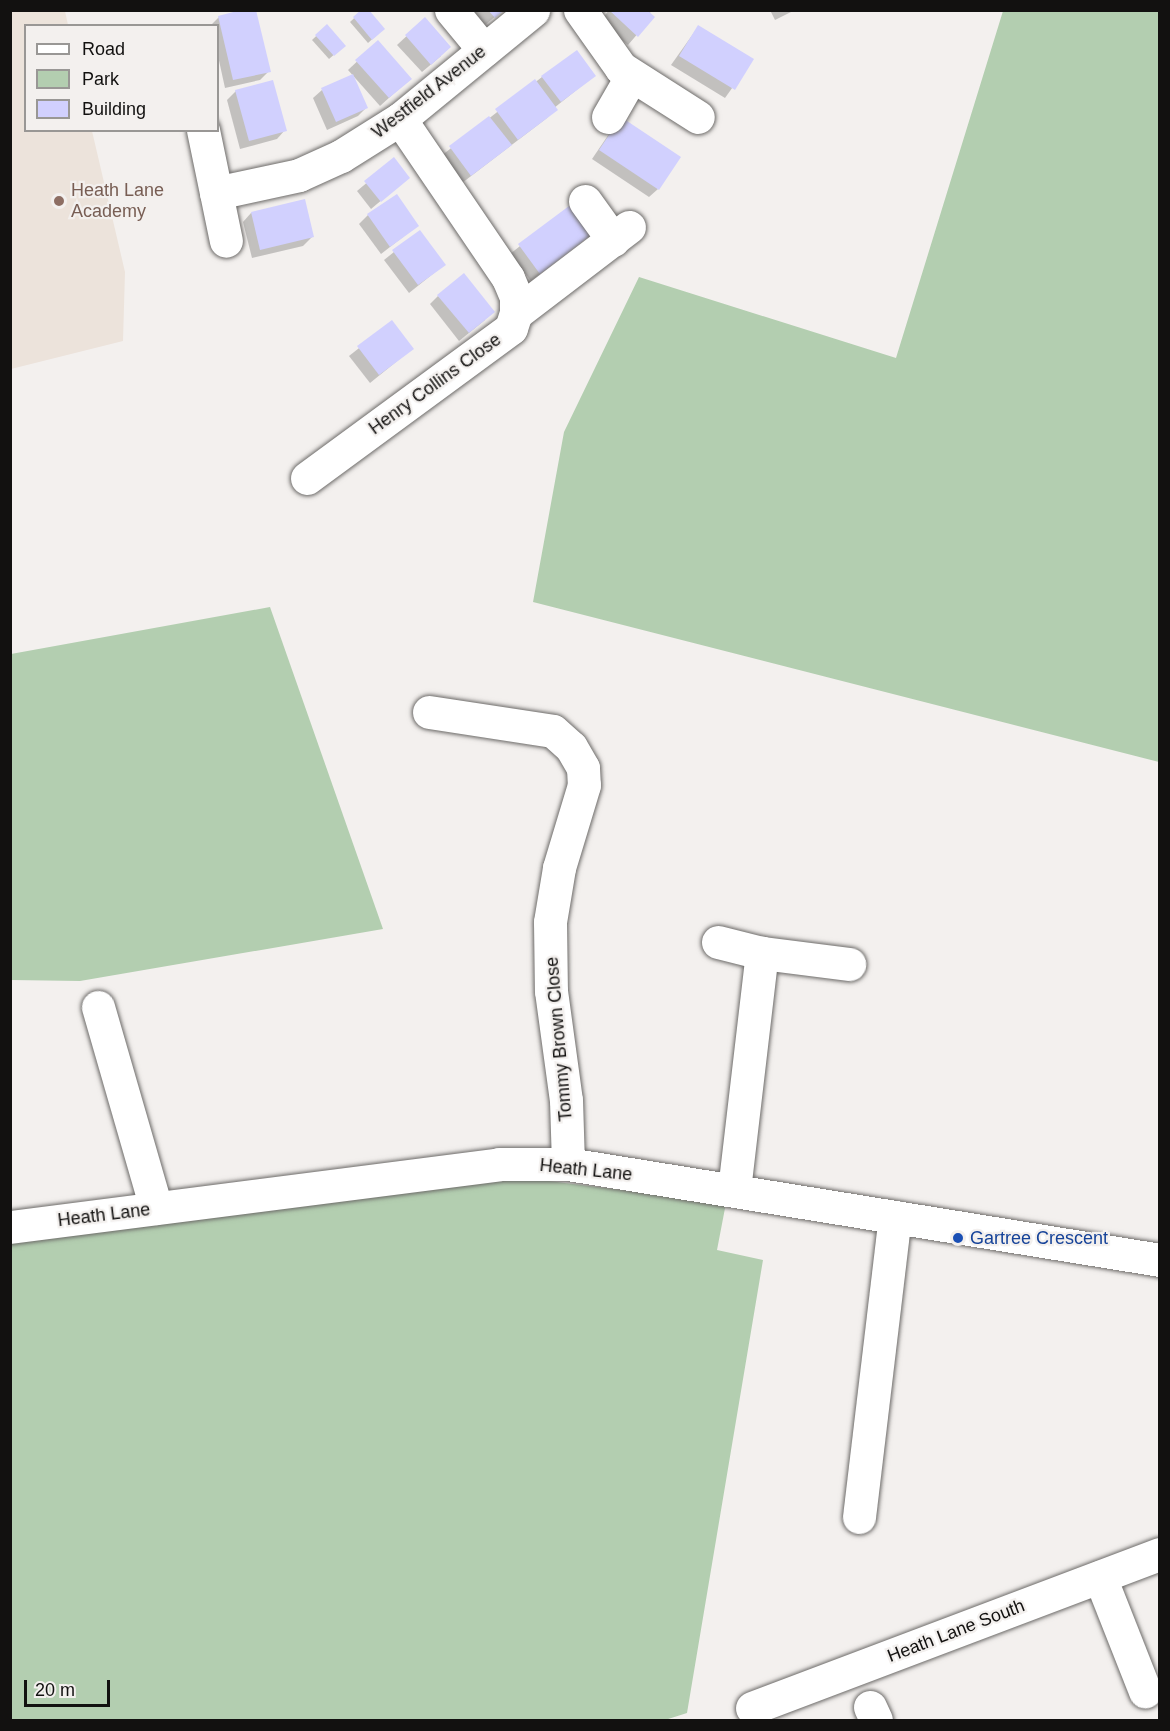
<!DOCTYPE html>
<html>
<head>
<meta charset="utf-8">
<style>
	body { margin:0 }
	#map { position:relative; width:1170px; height:1731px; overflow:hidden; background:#f3f0ee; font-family:Arial,sans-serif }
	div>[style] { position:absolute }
	.built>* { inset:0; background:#ece3db }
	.green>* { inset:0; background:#b3ceb0 }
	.shadow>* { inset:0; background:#0003 }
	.building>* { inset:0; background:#d1d0fe }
	.roads { filter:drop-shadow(0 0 2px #6d6b69) drop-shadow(0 0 2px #6d6b69) }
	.minor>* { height:33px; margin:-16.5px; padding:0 16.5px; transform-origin:16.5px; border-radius:16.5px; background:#fff }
	.dots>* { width:16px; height:16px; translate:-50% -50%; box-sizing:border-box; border:3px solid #f3f0ee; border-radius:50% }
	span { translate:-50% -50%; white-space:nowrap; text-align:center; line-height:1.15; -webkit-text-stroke:4.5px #f3f0ee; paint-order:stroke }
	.street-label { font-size:18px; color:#121110 }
	.education-label { font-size:18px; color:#785e54 }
	.left { translate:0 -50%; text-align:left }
	.transit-label { font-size:18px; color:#164399 }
	.frame { position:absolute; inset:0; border:12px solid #121110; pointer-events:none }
	.legend { position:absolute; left:24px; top:24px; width:195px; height:108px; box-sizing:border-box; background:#f3f0ee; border:2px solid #999795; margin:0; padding:8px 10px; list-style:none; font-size:18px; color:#121110 }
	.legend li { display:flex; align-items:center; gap:12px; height:30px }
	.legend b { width:30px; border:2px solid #999795 }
	.scale { position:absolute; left:24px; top:1680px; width:86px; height:27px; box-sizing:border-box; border:3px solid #121110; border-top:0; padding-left:8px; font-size:18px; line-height:21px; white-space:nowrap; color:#121110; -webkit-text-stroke:4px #f3f0ee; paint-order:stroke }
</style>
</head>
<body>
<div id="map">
	<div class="built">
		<i style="clip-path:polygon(10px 11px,65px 11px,68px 25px,26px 26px,26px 130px,92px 131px,125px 272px,123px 341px,11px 369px)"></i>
	</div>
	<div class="green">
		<i style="clip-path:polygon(1003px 11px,1159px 11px,1159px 762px,533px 602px,564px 432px,639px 277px,896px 358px)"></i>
		<i style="clip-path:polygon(270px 607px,383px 929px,80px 981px,11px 980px,11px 654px)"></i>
		<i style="clip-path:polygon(480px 1178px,549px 1181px,726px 1203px,717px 1250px,763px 1260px,687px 1713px,665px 1720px,11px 1720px,10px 1243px)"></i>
	</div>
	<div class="shadow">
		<i style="clip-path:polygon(363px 10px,379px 33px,368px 43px,350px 22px)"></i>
		<i style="clip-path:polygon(473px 10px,503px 10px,485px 25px)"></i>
		<i style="clip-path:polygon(609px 10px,652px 10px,649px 14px,652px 17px,628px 45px,600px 22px)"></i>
		<i style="clip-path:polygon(770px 10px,795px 10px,775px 20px)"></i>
		<i style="clip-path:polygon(219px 17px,269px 71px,260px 80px,225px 88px,218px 56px,218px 26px,210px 26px)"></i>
		<i style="clip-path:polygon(425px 19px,441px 56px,422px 72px,397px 45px)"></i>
		<i style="clip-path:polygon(327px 26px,344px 46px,329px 59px,312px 40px)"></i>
		<i style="clip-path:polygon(698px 27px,752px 60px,725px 98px,671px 65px)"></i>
		<i style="clip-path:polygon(378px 42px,401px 87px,380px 106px,348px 70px)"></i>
		<i style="clip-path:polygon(594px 76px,554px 108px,547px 118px,462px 183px,441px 156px,542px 77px)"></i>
		<i style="clip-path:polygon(322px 90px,366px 108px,358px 116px,327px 130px,313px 98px)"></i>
		<i style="clip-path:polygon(236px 91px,285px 130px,277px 139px,240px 149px,227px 100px)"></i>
		<i style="clip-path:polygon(613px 128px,658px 189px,649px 197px,592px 159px)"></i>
		<i style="clip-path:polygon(394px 160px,408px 178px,371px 209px,357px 191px)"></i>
		<i style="clip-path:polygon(568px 208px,589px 235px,531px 281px,510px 254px)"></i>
		<i style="clip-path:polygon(251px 213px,312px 237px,303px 246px,252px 258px,243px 222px)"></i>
		<i style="clip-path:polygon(368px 215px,417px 226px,381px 254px,359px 224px)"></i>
		<i style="clip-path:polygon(419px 232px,444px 265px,409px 293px,384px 260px)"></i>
		<i style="clip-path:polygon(438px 296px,485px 320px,459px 341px,430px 304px)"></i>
		<i style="clip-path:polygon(392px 322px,412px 349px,370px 383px,349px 356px)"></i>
	</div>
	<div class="building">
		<i style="clip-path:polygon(241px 10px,256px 10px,271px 72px,233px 80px,218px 16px)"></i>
		<i style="clip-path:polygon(361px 10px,369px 10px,385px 29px,372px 40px,353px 17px)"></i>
		<i style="clip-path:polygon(488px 10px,504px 10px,495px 18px)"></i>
		<i style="clip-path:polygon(609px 10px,647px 10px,655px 17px,638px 37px)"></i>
		<i style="clip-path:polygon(425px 17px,451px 47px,431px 65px,405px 35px)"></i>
		<i style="clip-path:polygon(327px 24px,346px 46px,334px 56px,315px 35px)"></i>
		<i style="clip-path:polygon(698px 25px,754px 59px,735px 90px,679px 56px)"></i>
		<i style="clip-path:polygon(378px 40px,412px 79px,389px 98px,355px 60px)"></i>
		<i style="clip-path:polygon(577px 50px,596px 76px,561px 102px,541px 76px)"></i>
		<i style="clip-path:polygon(353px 74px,368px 108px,336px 122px,321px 88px)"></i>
		<i style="clip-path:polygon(535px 79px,558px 110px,518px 140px,495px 109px)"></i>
		<i style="clip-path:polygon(273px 80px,287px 131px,249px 141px,235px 90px)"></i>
		<i style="clip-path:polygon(489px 116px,512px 145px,471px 176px,449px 146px)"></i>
		<i style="clip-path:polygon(621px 117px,681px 157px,659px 190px,599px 150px)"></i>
		<i style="clip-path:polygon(394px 157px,410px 178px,381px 202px,364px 181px)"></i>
		<i style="clip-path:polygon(397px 194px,419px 226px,390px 247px,367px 214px)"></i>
		<i style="clip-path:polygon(305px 199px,314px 237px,260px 250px,251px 212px)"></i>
		<i style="clip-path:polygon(569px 206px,591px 235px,540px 274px,518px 244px)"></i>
		<i style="clip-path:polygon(420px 230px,446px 265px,418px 285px,392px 250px)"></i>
		<i style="clip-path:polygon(464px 273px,495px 312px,469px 333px,437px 295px)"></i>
		<i style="clip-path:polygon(392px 320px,414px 349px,379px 375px,357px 346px)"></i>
	</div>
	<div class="roads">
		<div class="minor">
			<i style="left:451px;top:10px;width:52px;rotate:50.5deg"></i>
			<i style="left:580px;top:10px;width:71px;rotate:54.7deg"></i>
			<i style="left:621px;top:68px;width:91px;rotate:32.5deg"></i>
			<i style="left:608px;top:117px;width:46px;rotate:-60.1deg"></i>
			<i style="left:203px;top:130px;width:113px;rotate:78.3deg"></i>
			<i style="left:216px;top:193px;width:85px;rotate:-12.2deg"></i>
			<i style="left:299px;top:175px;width:46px;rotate:-24.3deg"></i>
			<i style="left:341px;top:156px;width:70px;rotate:-32.1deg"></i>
			<i style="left:400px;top:119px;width:172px;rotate:-39.3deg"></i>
			<i style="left:585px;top:201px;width:48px;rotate:54.3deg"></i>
			<i style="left:516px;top:313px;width:142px;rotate:-37.3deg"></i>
			<i style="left:307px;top:478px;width:253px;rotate:-36.3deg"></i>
			<i style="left:511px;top:328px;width:16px;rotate:-72deg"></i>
			<i style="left:516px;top:313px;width:16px;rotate:-90deg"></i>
			<i style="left:516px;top:297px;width:21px;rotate:-113deg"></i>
			<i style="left:508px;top:278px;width:192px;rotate:-124.2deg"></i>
			<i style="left:429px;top:712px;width:125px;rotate:8.7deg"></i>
			<i style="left:553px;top:731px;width:24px;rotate:42deg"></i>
			<i style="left:571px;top:747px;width:24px;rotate:60deg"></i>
			<i style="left:583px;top:768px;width:17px;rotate:87deg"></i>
			<i style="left:584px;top:785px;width:87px;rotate:106.8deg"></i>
			<i style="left:559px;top:868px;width:55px;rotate:99.5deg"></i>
			<i style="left:550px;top:922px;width:69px;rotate:89.2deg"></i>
			<i style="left:551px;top:991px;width:110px;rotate:82.2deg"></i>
			<i style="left:566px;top:1100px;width:64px;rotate:88.2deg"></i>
			<i style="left:718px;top:942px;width:45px;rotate:14deg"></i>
			<i style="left:98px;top:1007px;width:209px;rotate:73.9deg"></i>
			<i style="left:734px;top:1190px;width:239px;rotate:-83.3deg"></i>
			<i style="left:762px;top:953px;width:88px;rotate:7.2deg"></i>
			<i style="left:10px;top:1227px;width:493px;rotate:-7.3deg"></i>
			<i style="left:499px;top:1164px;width:69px"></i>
			<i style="left:568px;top:1164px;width:600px;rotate:9.21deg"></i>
			<i style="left:859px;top:1517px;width:302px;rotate:-83.2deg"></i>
			<i style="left:1100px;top:1577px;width:123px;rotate:68.5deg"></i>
			<i style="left:870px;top:1707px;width:14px;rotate:65deg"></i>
			<i style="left:752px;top:1708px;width:436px;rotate:-20.7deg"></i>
		</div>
	</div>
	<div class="dots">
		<i style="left:59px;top:201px;background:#8d6e63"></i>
		<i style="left:958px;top:1238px;background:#1a4fb4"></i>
	</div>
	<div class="street-label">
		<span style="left:429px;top:92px;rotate:-38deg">Westfield Avenue</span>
		<span style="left:435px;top:384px;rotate:-36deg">Henry Collins Close</span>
		<span style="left:559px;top:1039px;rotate:-95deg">Tommy Brown Close</span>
		<span style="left:586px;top:1170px;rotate:6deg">Heath Lane</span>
		<span style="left:104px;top:1215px;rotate:-7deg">Heath Lane</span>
		<span style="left:956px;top:1631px;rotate:-21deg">Heath Lane South</span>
	</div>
	<div class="education-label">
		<span class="left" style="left:71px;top:201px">Heath Lane<br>Academy</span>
	</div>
	<div class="transit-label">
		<span class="left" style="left:970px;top:1238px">Gartree Crescent</span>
	</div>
	<div class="frame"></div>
	<ul class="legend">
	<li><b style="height:8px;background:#fff"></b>Road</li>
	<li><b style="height:16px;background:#b3ceb0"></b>Park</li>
	<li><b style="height:16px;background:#d1d0fe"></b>Building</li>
	</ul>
	<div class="scale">20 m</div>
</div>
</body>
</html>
